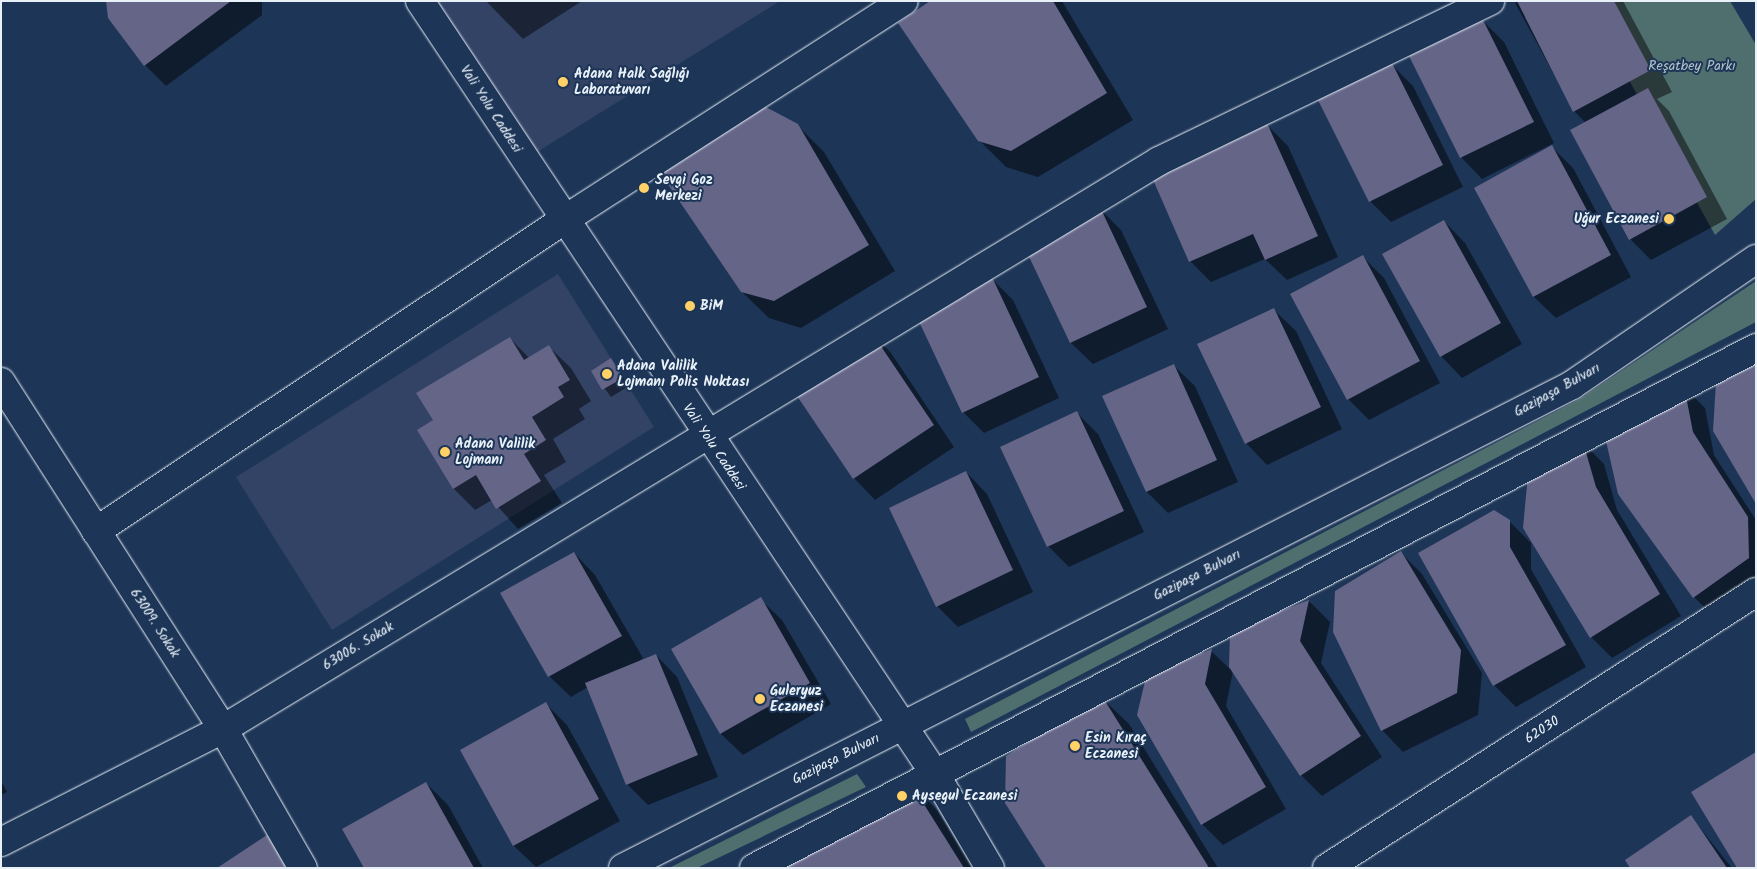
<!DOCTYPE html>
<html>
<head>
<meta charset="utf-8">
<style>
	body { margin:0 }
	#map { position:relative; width:1757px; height:869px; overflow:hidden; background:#1d3557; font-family:Kalam,sans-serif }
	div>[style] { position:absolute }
	.built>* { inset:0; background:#334366 }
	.green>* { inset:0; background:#4f6e6e }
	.shadow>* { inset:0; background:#0007 }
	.building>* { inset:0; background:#656588 }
	.roads { filter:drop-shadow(0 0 1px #e8f1f8) drop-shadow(0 0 1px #e8f1f8) }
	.minor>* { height:28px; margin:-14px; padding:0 14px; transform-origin:14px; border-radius:14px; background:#1d3557 }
	.secondary>* { height:28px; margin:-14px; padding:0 14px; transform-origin:14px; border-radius:14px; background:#1d3557 }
	.dots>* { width:14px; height:14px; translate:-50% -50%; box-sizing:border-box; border:2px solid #1d3557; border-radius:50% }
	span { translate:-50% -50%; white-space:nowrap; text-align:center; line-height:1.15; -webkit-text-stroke:4px #1d3557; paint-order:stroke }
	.park-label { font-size:14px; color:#b2c3c8 }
	.poi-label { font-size:14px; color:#e8f1f8; font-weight:700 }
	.left { translate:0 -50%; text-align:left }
	.right { translate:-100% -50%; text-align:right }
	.street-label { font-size:14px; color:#e8f1f8 }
	.frame { position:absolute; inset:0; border:2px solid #e8f1f8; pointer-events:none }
</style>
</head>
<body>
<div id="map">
	<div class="built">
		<i style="clip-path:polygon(431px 1px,780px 1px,521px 162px)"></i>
		<i style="clip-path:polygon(558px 274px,654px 427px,332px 630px,236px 477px)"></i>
	</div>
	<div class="green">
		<i style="clip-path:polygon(1585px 1px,1730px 1px,1756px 45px,1756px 199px,1715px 235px)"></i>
		<i style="clip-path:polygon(1756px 281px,1756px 322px,971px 732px,965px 719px,1578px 400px)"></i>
		<i style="clip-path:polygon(857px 774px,866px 787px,697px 868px,669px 868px)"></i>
	</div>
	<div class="shadow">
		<i style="clip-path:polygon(107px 1px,262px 1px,262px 15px,166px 86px,145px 65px)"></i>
		<i style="clip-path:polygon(486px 1px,582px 1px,523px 39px)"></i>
		<i style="clip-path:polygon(932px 1px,1062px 1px,1133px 120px,1038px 177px,1006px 167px,979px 140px)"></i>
		<i style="clip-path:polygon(1519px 1px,1623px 1px,1672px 92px,1657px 99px,1669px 111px,1727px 219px,1651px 260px,1630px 239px,1586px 123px,1574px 111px,1515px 3px)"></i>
		<i style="clip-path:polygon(1483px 21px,1504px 42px,1554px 143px,1482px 179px,1461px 157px,1411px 57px)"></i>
		<i style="clip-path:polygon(1392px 65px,1413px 86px,1463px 187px,1391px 222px,1370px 201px)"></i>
		<i style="clip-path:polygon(797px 125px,824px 152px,895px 271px,801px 328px,769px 318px,741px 291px)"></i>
		<i style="clip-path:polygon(1267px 125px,1288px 146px,1338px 257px,1287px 280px,1265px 259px,1211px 282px,1190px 261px)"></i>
		<i style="clip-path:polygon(1552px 147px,1573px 168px,1631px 277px,1556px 318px,1534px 297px,1476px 188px)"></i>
		<i style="clip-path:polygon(1100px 209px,1121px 230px,1168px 329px,1093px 364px,1071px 343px,1025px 245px)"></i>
		<i style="clip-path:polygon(1444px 221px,1465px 243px,1522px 344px,1462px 378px,1441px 356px)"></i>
		<i style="clip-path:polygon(1362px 256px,1384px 278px,1440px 383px,1369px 420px,1348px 399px)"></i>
		<i style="clip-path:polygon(991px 278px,1013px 300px,1059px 398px,984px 433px,963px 412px)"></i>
		<i style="clip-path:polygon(1274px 310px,1296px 331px,1342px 429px,1267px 465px,1246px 443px)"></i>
		<i style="clip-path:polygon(870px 331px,891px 353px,954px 447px,875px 500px,854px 478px,791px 385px)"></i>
		<i style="clip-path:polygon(510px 338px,530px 359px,549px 347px,571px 368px,591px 401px,579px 409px,585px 419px,553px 439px,566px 462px,544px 475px,562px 503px,518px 529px,492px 500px,475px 510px,454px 489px,434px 421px)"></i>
		<i style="clip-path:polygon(611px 360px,629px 386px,611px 397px,592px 371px)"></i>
		<i style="clip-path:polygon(1173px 365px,1195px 386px,1238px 482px,1168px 513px,1147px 492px)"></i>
		<i style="clip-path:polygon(1684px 387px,1705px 408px,1714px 455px,1756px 520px,1756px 589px,1715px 618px,1694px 597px)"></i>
		<i style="clip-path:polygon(1077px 413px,1098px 434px,1144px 532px,1069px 567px,1048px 546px)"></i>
		<i style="clip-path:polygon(1583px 443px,1604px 464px,1617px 510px,1681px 616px,1612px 658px,1591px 637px)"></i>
		<i style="clip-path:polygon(966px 472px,987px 494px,1033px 592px,958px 627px,937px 606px)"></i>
		<i style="clip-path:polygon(1509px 521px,1531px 543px,1531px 569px,1586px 667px,1516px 707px,1494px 685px,1420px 554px)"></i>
		<i style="clip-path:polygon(574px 553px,595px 575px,643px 658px,635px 664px,656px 655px,677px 677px,718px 777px,648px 805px,627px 784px,588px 687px,571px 697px,549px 676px)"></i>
		<i style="clip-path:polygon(1401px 553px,1422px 574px,1482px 673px,1478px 715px,1403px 752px,1382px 730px)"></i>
		<i style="clip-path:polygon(760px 599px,782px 620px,831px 704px,743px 755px,721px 734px,673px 649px)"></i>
		<i style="clip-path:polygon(1309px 601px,1330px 622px,1321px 663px,1382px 757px,1322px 796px,1301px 775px,1233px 671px,1226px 706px,1286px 809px,1223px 845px,1202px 824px,1139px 715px,1211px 651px,1230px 669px,1231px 632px)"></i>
		<i style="clip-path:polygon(1102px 698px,1129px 724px,1218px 868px,1047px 868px)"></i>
		<i style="clip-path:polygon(546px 704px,567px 725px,620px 821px,536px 867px,514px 846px,462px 750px)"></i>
		<i style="clip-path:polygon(1px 781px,7px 792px,1px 795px)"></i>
		<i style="clip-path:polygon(426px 783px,448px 805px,483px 868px,366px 868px)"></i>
		<i style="clip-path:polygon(910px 783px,937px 810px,973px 868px,774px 868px)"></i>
		<i style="clip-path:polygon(1691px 817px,1732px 868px,1632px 868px)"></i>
	</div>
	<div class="building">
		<i style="clip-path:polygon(106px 1px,231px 1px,144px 66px,108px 18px)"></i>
		<i style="clip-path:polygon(930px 1px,1053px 1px,1107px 93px,1011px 151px,978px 141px,898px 23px)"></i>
		<i style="clip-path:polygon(1517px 1px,1614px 1px,1651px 70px,1573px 112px)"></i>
		<i style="clip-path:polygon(1483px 20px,1534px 122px,1460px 158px,1409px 56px)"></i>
		<i style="clip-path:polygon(1392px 63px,1443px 165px,1369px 202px,1318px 100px)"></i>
		<i style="clip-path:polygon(1648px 88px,1707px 197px,1629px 240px,1570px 130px)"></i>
		<i style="clip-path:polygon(762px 105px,798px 124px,869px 245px,774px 301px,741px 292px,661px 174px)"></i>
		<i style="clip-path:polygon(1267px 123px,1318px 236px,1265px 260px,1253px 234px,1189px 262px,1151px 175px)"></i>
		<i style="clip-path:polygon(1552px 145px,1611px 255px,1533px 297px,1474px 188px)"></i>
		<i style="clip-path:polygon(1100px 207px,1147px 307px,1070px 343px,1023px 244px)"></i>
		<i style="clip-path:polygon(1444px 220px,1501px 323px,1440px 357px,1382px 254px)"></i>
		<i style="clip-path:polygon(1363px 255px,1420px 361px,1347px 400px,1290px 294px)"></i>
		<i style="clip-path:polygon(992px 277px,1039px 377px,962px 413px,915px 313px)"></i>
		<i style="clip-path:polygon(1274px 308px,1321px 407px,1245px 444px,1197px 344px)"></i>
		<i style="clip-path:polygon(870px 330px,934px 425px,853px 479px,789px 384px)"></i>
		<i style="clip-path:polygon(510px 337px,524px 360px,549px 345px,570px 380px,558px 387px,564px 397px,532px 417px,546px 440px,524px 454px,541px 481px,496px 509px,476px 475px,453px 489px,417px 430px,433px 420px,416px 393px)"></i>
		<i style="clip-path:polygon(611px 358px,623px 378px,602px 390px,591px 371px)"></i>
		<i style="clip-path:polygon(1756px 362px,1756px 504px,1713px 431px,1716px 382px)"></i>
		<i style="clip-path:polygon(1174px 364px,1217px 460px,1146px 492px,1102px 396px)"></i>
		<i style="clip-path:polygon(1684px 386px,1693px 432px,1748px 517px,1749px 558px,1693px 598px,1618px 494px,1606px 441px)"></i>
		<i style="clip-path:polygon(1077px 411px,1124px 511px,1047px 547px,1000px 447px)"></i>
		<i style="clip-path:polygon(1583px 442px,1596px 487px,1660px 594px,1590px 638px,1523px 528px,1528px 474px)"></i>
		<i style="clip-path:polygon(966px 471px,1013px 570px,936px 607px,889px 508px)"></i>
		<i style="clip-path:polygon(1494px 510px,1510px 520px,1510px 547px,1566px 645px,1493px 686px,1418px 553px)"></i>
		<i style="clip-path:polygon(1401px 551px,1461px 650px,1457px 693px,1381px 731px,1333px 632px,1335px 591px)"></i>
		<i style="clip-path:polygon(574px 552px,622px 636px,548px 677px,500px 593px)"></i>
		<i style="clip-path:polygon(761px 597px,810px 683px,720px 734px,671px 649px)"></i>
		<i style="clip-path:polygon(1309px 600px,1300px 641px,1361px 736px,1300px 776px,1229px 667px,1230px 631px)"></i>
		<i style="clip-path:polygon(1212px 649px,1205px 684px,1266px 787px,1201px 825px,1137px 715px,1146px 677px)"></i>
		<i style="clip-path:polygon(656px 654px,698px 755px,626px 785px,585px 683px)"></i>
		<i style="clip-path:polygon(1102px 696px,1208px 866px,1207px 868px,1046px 868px,1005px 803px,1006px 756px)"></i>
		<i style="clip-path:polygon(546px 702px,599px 799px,513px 846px,460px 750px)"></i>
		<i style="clip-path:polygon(1756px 752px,1756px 868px,1737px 868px,1691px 792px)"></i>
		<i style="clip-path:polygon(426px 782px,474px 868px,364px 868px,342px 829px)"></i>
		<i style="clip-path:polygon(910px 782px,964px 868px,771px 868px)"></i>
		<i style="clip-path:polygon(1691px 815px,1727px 868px,1630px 868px,1625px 860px)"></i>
		<i style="clip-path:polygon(267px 835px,289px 868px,217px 868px)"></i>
	</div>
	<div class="roads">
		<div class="minor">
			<i style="left:1px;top:382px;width:412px;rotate:57.4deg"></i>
			<i style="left:223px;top:729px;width:160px;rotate:60.1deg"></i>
			<i style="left:96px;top:531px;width:562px;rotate:-33.61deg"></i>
			<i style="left:564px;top:220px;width:404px;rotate:-32.8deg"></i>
			<i style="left:1px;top:842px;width:249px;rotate:-27deg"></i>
			<i style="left:223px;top:729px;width:1095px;rotate:-31.25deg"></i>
			<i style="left:1159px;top:161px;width:368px;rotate:-25.8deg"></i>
			<i style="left:1327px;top:868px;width:510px;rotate:-32.76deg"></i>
		</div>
		<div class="secondary">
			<i style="left:420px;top:1px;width:929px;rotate:56.33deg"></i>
			<i style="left:935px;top:774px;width:109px;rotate:59.7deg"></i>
			<i style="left:623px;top:868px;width:1065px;rotate:-26.97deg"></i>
			<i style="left:1572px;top:385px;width:223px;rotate:-34.4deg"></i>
			<i style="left:754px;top:868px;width:1129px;rotate:-27.43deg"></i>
		</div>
	</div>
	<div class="dots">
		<i style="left:563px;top:82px;background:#ffd166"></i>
		<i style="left:644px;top:188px;background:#ffd166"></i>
		<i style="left:1669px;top:219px;background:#ffd166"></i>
		<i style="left:690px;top:306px;background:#ffd166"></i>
		<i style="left:607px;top:374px;background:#ffd166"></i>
		<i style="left:445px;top:452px;background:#ffd166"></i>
		<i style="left:760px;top:699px;background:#ffd166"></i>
		<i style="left:1075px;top:746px;background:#ffd166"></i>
		<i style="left:902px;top:796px;background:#ffd166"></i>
	</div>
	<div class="park-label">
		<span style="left:1692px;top:66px">Reşatbey Parkı</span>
	</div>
	<div class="poi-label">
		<span class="left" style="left:574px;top:82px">Adana Halk Sağlığı<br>Laboratuvarı</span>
		<span class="left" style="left:655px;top:188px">Sevgi Goz<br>Merkezi</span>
		<span class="right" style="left:1659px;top:219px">Uğur Eczanesi</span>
		<span class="left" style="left:700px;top:306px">BiM</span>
		<span class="left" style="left:617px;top:374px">Adana Valilik<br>Lojmanı Polis Noktası</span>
		<span class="left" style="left:455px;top:452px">Adana Valilik<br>Lojmanı</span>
		<span class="left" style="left:770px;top:699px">Guleryuz<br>Eczanesi</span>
		<span class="left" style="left:1085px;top:746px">Esin Kıraç<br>Eczanesi</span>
		<span class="left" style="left:912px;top:796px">Aysegul Eczanesi</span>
	</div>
	<div class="street-label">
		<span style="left:491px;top:109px;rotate:57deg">Vali Yolu Caddesi</span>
		<span style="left:1557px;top:390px;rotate:-29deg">Gazipaşa Bulvarı</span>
		<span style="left:714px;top:447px;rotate:56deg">Vali Yolu Caddesi</span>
		<span style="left:1197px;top:575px;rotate:-27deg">Gazipaşa Bulvarı</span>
		<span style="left:155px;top:623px;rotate:57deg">63009. Sokak</span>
		<span style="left:358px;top:646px;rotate:-31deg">63006. Sokak</span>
		<span style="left:1542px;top:730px;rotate:-33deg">62030</span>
		<span style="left:836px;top:759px;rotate:-27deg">Gazipaşa Bulvarı</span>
	</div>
	<div class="frame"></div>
</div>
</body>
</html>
